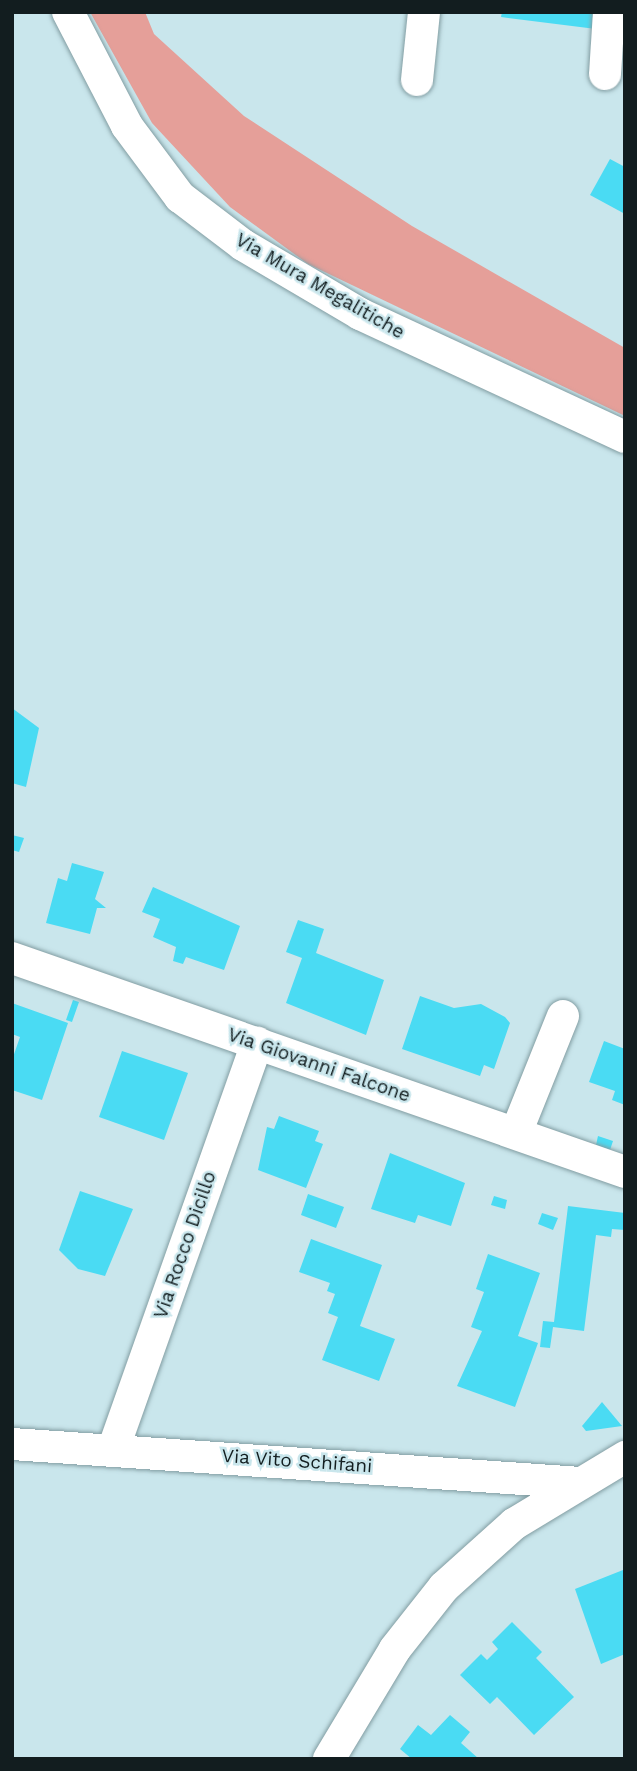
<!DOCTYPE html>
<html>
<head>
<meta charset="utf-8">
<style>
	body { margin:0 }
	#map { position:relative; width:637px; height:1771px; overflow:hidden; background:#c9e6ec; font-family:"Work Sans",sans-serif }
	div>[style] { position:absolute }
	.green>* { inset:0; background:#e59f99 }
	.building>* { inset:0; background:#4adbf3 }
	.roads { filter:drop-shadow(0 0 2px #829da2) drop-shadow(0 0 2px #829da2) }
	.minor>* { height:32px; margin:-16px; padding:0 16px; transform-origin:16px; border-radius:16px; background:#fff }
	span { translate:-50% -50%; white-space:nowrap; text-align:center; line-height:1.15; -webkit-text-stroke:5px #c9e6ec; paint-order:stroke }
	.street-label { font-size:19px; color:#121d1f }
	.frame { position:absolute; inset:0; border:14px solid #121d1f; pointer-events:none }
</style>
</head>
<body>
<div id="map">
	<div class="green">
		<i style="clip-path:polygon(90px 12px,145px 12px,154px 34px,244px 116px,412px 226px,625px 348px,625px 416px,308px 264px,230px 207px,152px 123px)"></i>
	</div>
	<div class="building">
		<i style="clip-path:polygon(502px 12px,597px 12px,596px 29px,501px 17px)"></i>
		<i style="clip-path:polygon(610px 159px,625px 167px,625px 214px,590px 195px)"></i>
		<i style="clip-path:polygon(12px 708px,39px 728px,26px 787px,12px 783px)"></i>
		<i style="clip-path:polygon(12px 835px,24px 838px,19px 852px,12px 850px)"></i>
		<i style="clip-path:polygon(72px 863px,104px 872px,95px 899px,106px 908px,97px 908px,90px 934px,46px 923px,58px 878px,67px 881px)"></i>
		<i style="clip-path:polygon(153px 887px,240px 926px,224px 970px,186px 957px,183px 964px,173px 961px,176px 947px,153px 937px,160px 919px,142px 912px)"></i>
		<i style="clip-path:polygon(298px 920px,324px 929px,316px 953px,384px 980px,366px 1035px,286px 1003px,302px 958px,286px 952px)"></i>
		<i style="clip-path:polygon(420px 996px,454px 1008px,481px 1004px,505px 1017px,510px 1023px,494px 1069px,484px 1065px,480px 1076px,402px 1049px)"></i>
		<i style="clip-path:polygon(73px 1000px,79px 1002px,72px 1022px,66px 1020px)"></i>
		<i style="clip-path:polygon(12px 1003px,68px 1023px,42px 1100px,12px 1090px,12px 1060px,20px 1037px,12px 1034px)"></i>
		<i style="clip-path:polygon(604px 1041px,625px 1049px,625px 1105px,612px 1100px,615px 1091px,589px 1082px)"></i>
		<i style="clip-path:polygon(122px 1051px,188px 1073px,164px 1140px,99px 1117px)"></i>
		<i style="clip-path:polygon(279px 1116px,319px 1131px,315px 1141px,323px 1144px,306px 1188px,258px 1170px,267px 1127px,274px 1129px)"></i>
		<i style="clip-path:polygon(598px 1136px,613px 1141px,610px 1150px,596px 1145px)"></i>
		<i style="clip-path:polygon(390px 1153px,465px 1183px,451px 1226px,418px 1215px,415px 1223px,371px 1209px)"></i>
		<i style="clip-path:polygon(80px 1191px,133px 1209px,105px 1276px,78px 1269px,59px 1250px)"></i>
		<i style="clip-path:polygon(308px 1194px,344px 1207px,336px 1228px,301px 1215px)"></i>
		<i style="clip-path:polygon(494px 1196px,507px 1200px,505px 1209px,491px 1205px)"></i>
		<i style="clip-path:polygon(568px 1206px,625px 1213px,625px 1230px,612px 1229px,611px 1237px,596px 1235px,584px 1331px,553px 1327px,550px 1348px,540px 1347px,543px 1321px,554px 1322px)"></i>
		<i style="clip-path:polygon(542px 1213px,558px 1218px,553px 1230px,538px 1224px)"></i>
		<i style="clip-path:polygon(311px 1239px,382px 1265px,360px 1326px,395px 1339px,379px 1381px,322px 1360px,338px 1317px,328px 1313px,335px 1294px,327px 1291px,330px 1283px,299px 1272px)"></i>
		<i style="clip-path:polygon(488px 1254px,540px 1273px,518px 1336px,538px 1343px,515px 1407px,457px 1386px,482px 1331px,471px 1327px,484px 1292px,476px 1289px)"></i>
		<i style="clip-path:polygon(602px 1402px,622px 1426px,586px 1431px,582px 1426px)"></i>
		<i style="clip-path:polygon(623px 1570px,625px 1654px,601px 1664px,575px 1589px)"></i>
		<i style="clip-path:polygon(512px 1622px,542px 1652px,536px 1658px,574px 1697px,534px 1735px,497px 1697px,490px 1704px,460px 1675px,481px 1654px,487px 1660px,498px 1649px,492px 1642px)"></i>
		<i style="clip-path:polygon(450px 1715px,470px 1732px,461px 1743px,479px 1759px,412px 1759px,400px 1749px,418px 1725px,431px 1735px)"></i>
	</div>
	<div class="roads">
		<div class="minor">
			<i style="left:68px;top:12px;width:128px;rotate:62.6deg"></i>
			<i style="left:127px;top:126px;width:89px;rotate:53.3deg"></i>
			<i style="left:180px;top:197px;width:79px;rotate:37.3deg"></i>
			<i style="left:243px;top:245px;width:136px;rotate:30.5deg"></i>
			<i style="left:360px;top:314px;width:292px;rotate:24.9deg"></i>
			<i style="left:605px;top:74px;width:62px;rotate:-86.3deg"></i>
			<i style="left:417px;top:80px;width:68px;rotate:-84.1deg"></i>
			<i style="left:12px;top:958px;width:649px;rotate:19.24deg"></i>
			<i style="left:516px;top:1133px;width:126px;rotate:-68.1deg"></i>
			<i style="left:12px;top:1444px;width:570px;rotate:3.92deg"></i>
			<i style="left:114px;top:1447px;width:429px;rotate:-70.5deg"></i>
			<i style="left:329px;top:1759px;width:128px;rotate:-59deg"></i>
			<i style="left:395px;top:1649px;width:79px;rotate:-51.7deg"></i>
			<i style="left:444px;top:1587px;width:94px;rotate:-42deg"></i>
			<i style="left:514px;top:1524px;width:130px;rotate:-31.1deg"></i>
		</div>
	</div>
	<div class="street-label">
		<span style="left:320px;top:286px;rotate:30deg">Via Mura Megalitiche</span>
		<span style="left:319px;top:1065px;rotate:19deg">Via Giovanni Falcone</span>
		<span style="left:185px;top:1245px;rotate:-71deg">Via Rocco Dicillo</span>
		<span style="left:297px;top:1461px;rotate:4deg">Via Vito Schifani</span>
	</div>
	<div class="frame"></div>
</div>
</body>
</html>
